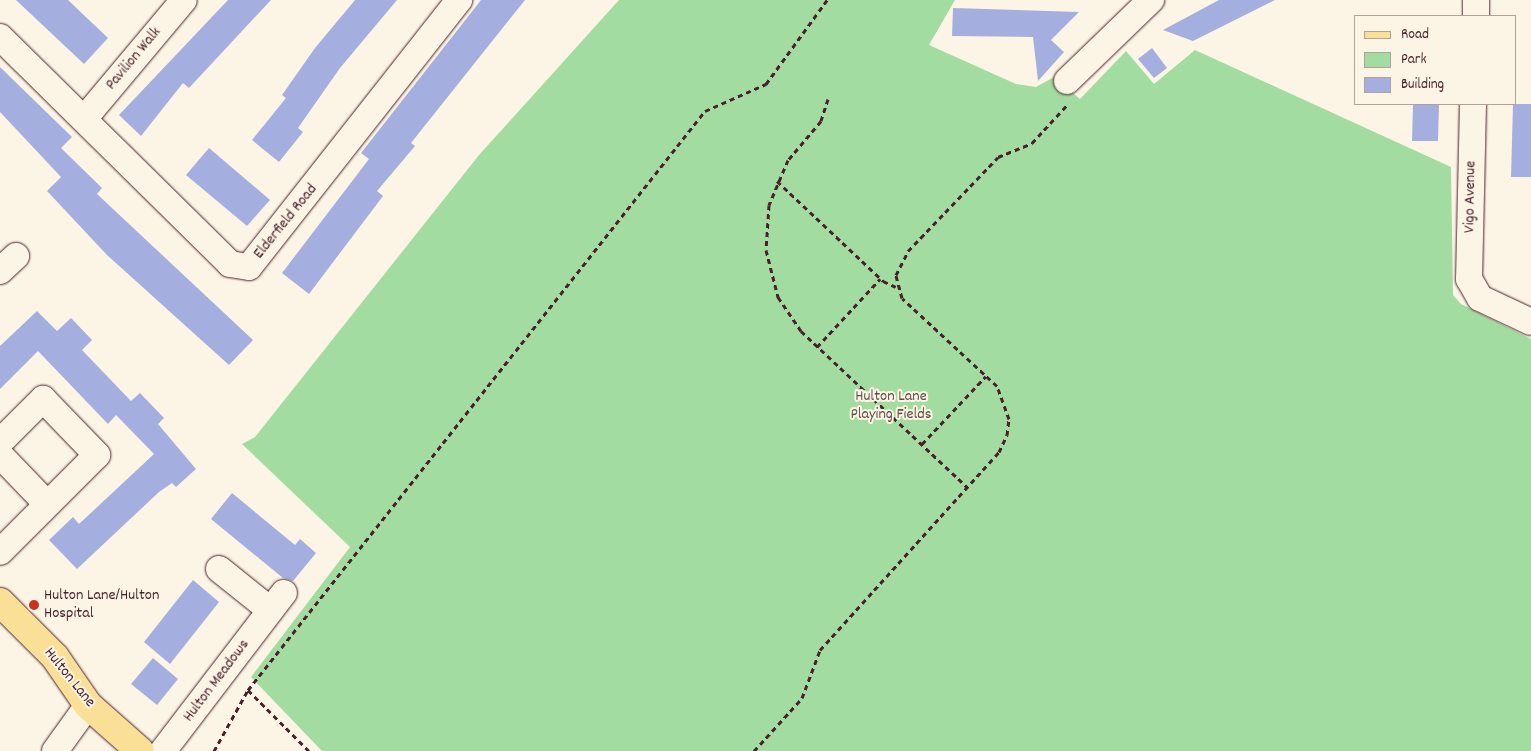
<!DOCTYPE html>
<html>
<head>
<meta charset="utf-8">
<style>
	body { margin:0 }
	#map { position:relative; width:1531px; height:751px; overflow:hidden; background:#fcf5e5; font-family:Dekko,sans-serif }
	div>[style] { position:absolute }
	.green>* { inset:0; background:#a3dca1 }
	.building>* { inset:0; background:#a5afdf }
	.path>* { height:3px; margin-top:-1.5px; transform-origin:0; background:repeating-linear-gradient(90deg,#4a1f2b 0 5px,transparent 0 9px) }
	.roads { filter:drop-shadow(0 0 1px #4a1f2b) drop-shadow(0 0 1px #4a1f2b) }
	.minor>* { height:26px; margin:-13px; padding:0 13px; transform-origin:13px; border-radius:13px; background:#fcf5e5 }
	.primary>* { height:28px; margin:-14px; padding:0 14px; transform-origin:14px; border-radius:14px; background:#fadf96 }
	.dots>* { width:14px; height:14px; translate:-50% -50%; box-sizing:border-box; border:2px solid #fcf5e5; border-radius:50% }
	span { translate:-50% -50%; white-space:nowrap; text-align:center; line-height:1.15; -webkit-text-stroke:4px #fcf5e5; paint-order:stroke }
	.street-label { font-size:16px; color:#4a1f2b }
	.park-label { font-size:16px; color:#604e48 }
	.poi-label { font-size:16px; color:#4a1f2b }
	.left { translate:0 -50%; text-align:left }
	.legend { position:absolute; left:1354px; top:15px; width:162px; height:90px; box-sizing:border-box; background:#fcf5e5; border:1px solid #b59f9b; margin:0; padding:6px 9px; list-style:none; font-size:15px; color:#4a1f2b }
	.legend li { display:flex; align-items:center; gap:10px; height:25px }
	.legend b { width:25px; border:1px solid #b59f9b }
</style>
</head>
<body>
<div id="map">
	<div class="green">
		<i style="clip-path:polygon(619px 0,955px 0,929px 45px,1016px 84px,1036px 87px,1054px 77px,1080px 99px,1126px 51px,1154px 84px,1195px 50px,1451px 167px,1453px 295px,1461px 304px,1531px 339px,1531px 751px,322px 751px,251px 677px,350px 547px,242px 444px,255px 437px,479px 155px)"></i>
	</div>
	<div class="building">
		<i style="clip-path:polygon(16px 0,68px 0,108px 38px,84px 64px)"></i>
		<i style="clip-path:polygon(228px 0,271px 0,189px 88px,183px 83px,141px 136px,119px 115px)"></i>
		<i style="clip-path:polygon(355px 0,397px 0,340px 68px,298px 128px,303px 132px,279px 162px,252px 140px,286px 98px,282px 95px,315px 48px)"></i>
		<i style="clip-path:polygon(481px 0,525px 0,411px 143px,415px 146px,377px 191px,383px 196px,309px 294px,282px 273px,369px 159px,361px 153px)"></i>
		<i style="clip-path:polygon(1219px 0,1275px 0,1193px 41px,1163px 30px)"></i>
		<i style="clip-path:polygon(953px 8px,1079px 12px,1051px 40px,1064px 52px,1038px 81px,1033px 37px,952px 36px)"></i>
		<i style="clip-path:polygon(1152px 48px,1167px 68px,1154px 78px,1138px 59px)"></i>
		<i style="clip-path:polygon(0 67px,72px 137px,61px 148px,102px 188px,97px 194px,253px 340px,229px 365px,107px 255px,47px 191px,61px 177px,0 112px)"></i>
		<i style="clip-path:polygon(1413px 104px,1439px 104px,1438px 141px,1412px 141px)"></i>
		<i style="clip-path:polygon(1513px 104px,1531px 104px,1531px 177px,1511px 177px)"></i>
		<i style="clip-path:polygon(209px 148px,270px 200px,247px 226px,186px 175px)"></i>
		<i style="clip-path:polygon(37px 311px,57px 331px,71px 318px,92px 340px,82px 350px,131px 401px,140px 393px,164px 418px,158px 424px,196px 469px,176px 487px,172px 483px,159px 492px,77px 569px,49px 540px,73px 517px,79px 524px,154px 454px,116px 415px,108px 424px,38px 351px,0 389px,0 346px)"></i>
		<i style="clip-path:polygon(232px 493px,295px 545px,300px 539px,316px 553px,293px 581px,283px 578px,211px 519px)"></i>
		<i style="clip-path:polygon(193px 580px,219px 602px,170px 664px,144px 642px)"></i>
		<i style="clip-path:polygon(153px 658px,178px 679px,157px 705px,131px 684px)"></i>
	</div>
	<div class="path">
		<i style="left:828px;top:99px;width:23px;rotate:108deg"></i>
		<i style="left:821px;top:121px;width:51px;rotate:130.2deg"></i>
		<i style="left:788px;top:160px;width:49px;rotate:112.9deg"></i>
		<i style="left:769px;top:205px;width:45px;rotate:93.8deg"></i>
		<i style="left:766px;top:250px;width:49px;rotate:75.7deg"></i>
		<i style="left:778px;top:297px;width:41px;rotate:55.9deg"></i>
		<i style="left:801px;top:331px;width:228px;rotate:43.2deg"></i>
		<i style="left:777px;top:181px;width:146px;rotate:43.3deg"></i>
		<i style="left:883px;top:281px;width:14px;rotate:25deg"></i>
		<i style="left:817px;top:347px;width:93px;rotate:-47.2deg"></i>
		<i style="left:922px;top:444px;width:93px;rotate:-46.7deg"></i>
		<i style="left:248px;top:690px;width:738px;rotate:-51.72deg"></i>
		<i style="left:705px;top:111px;width:67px;rotate:-23.9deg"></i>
		<i style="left:766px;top:84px;width:104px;rotate:-54deg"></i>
		<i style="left:214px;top:751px;width:70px;rotate:-60.9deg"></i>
		<i style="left:248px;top:690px;width:86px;rotate:45deg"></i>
		<i style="left:754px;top:751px;width:72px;rotate:-47.8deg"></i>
		<i style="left:802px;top:698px;width:51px;rotate:-69.4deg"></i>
		<i style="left:820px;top:650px;width:267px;rotate:-47.9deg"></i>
		<i style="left:999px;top:452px;width:19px;rotate:-65deg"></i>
		<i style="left:1007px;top:435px;width:16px;rotate:-83deg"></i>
		<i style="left:1009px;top:419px;width:35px;rotate:-110deg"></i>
		<i style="left:997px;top:386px;width:129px;rotate:-137.2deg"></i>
		<i style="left:902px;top:298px;width:24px;rotate:-105deg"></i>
		<i style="left:896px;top:275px;width:27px;rotate:-63deg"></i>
		<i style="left:908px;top:251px;width:130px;rotate:-46.2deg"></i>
		<i style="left:998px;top:157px;width:37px;rotate:-22deg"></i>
		<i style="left:1032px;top:143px;width:53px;rotate:-47.3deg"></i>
	</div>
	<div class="roads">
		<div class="minor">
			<i style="left:1476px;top:16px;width:16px;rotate:-90deg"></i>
			<i style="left:0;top:37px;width:323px;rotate:44.6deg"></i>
			<i style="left:230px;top:264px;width:19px;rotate:9deg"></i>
			<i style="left:249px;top:267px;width:340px;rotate:-51.8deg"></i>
			<i style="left:1067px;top:81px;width:117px;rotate:-44deg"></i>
			<i style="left:1473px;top:104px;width:175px;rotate:91.3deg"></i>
			<i style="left:1469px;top:279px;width:22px;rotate:60deg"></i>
			<i style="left:1480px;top:298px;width:56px;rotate:25.2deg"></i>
			<i style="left:84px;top:119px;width:155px;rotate:-50deg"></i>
			<i style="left:0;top:271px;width:22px;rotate:-43deg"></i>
			<i style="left:0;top:442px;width:61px;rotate:-45deg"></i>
			<i style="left:43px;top:399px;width:78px;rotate:46deg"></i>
			<i style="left:97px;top:455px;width:137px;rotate:135deg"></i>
			<i style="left:0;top:455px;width:68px;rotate:46.2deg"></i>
			<i style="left:219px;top:569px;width:65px;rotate:38.8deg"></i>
			<i style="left:55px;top:751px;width:57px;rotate:-54.3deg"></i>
			<i style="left:163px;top:751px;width:199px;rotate:-52.6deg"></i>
		</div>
		<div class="primary">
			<i style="left:0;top:602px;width:78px;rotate:45deg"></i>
			<i style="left:55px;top:657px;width:58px;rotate:55.5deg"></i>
			<i style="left:88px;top:705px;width:69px;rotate:41.5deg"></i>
		</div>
	</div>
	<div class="dots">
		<i style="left:34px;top:605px;background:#c8321e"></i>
	</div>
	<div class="street-label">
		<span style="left:134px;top:59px;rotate:-50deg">Pavilion Walk</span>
		<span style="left:1471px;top:197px;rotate:-89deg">Vigo Avenue</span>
		<span style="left:286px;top:222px;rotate:-51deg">Elderfield Road</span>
		<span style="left:69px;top:678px;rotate:51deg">Hulton Lane</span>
		<span style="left:217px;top:681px;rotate:-53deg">Hulton Meadows</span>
	</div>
	<div class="park-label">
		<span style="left:891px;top:406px">Hulton Lane<br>Playing Fields</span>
	</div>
	<div class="poi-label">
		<span class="left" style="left:44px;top:605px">Hulton Lane/Hulton<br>Hospital</span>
	</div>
	<ul class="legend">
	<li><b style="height:6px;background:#fadf96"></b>Road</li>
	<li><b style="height:14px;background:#a3dca1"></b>Park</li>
	<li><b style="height:14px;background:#a5afdf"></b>Building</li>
	</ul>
</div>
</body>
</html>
